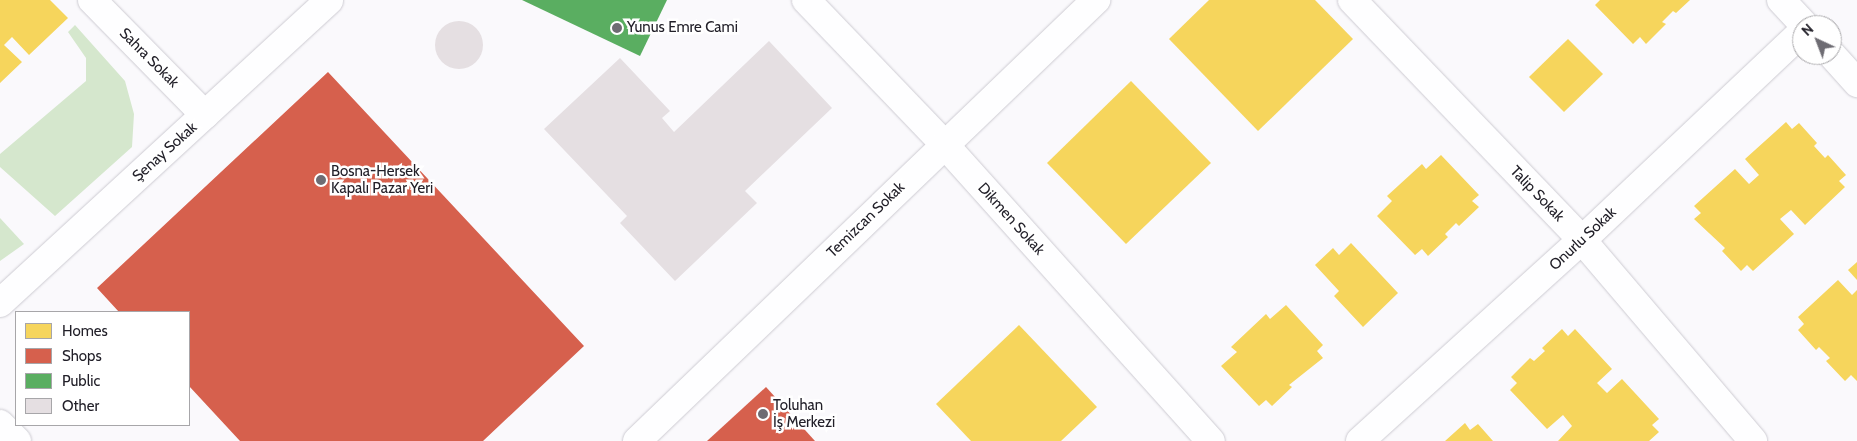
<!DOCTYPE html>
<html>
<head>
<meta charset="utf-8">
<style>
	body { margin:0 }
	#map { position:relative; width:1857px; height:441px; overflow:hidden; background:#faf9fc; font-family:Cabin,sans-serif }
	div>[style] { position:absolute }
	.green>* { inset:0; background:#d5e7cd }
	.homes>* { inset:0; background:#f6d55c }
	.shops>* { inset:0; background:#d6604d }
	.public>* { inset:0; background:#5aae61 }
	.building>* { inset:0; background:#e5dfe2 }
	.round { border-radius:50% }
	.roads { filter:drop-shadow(0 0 1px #cdcbd2) drop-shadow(0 0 1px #cdcbd2) }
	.minor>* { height:28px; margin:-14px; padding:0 14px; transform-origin:14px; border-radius:14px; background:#fefeff }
	.dots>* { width:14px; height:14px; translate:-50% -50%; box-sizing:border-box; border:2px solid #fff; border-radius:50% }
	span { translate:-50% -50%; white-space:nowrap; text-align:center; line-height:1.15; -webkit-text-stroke:5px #fff; paint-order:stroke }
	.poi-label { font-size:15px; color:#222029 }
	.left { translate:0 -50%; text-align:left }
	.street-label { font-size:15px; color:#222029 }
	.legend { position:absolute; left:15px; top:311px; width:175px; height:115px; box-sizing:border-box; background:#fff; border:1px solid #a7a6a9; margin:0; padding:6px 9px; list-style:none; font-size:15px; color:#222029 }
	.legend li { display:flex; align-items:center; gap:10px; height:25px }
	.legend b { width:25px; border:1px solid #a7a6a9 }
	.north { position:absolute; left:1792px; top:15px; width:50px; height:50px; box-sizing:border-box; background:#fff; border:1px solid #a7a6a9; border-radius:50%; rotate:317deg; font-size:14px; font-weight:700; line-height:20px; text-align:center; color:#222029 }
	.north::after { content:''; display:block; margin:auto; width:18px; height:22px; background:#6e6c73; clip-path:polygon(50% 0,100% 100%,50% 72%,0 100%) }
</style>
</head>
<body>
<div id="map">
	<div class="green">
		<i style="clip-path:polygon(75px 25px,125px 81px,134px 114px,132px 147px,55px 216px,0 167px,0 154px,86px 81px,86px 58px,68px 32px)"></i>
		<i style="clip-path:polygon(0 218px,24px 244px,0 261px)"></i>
	</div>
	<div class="homes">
		<i style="clip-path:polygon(0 0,50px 0,68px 18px,29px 55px,12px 37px,4px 45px,22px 62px,0 83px)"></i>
		<i style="clip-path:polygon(1209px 0,1315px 0,1353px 39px,1258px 131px,1169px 39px)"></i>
		<i style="clip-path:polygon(1600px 0,1690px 0,1676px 13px,1673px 11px,1662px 22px,1666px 24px,1646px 44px,1640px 37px,1633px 44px,1595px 5px)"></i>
		<i style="clip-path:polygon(1568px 39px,1603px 74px,1564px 112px,1529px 77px)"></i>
		<i style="clip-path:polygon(1131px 81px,1211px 163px,1126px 244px,1047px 163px)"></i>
		<i style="clip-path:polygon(1786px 122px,1792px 129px,1799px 123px,1817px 143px,1814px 146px,1825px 158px,1828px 155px,1846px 175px,1839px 181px,1845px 187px,1805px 225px,1791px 210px,1780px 219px,1794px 234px,1753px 271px,1747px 265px,1741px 271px,1722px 251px,1725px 248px,1694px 219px,1701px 213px,1694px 206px,1735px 169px,1749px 184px,1759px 175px,1745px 159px)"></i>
		<i style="clip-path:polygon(1441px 155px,1479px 195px,1472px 201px,1479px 207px,1459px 226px,1456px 223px,1445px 234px,1448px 237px,1428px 256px,1422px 249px,1415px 255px,1377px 216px,1392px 201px,1387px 196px,1422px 164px,1426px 169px)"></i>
		<i style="clip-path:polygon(1351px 243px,1398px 293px,1363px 327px,1334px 296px,1339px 291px,1315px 265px,1333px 248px,1339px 255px)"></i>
		<i style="clip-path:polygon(1857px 262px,1857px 280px,1848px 270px)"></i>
		<i style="clip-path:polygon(1838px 280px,1852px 295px,1857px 290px,1857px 381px,1851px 375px,1845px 381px,1826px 361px,1830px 358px,1819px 347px,1816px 350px,1798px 330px,1804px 324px,1798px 317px)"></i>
		<i style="clip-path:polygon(1286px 305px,1323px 345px,1317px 351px,1323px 358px,1289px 385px,1292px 387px,1272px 406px,1266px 400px,1259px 406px,1221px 366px,1237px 352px,1231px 347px,1266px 314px,1270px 319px)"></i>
		<i style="clip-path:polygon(1019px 325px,1097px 407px,1061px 441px,971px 441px,936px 404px)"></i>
		<i style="clip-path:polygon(1562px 329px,1568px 336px,1575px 329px,1612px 369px,1597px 383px,1607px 393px,1622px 379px,1659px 419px,1652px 425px,1659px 432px,1649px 441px,1558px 441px,1572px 426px,1563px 415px,1547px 429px,1510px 390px,1517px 383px,1511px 377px,1530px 358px,1534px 361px,1545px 351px,1542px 348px)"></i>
		<i style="clip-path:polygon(1465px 423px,1470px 430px,1478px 424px,1493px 441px,1445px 441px)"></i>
	</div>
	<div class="shops">
		<i style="clip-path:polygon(328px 72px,584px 346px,483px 441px,240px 441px,189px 386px,189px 312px,119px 312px,97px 288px)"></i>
		<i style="clip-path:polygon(766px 387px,815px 441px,707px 441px)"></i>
	</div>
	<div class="public">
		<i style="clip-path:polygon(522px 0,667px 0,640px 56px)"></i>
	</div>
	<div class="building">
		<i class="round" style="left:435px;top:21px;width:48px;height:48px"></i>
		<i style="clip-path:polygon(769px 41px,832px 108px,745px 191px,757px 203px,675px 281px,620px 223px,627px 216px,544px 129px,620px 58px,670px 111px,662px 118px,674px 132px)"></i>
	</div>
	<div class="roads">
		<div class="minor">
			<i style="left:92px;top:0;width:161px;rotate:45.5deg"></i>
			<i style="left:806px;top:0;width:201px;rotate:46.2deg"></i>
			<i style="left:945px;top:145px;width:398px;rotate:48.1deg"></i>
			<i style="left:1352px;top:0;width:332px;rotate:46.2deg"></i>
			<i style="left:1582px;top:240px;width:264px;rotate:49.6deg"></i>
			<i style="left:1781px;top:0;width:34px;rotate:47deg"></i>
			<i style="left:1832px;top:55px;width:38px;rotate:48deg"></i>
			<i style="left:0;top:303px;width:447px;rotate:-42.6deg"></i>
			<i style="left:0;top:424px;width:24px;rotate:45deg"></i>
			<i style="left:637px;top:441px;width:637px;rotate:-43.85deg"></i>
			<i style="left:1360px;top:441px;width:299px;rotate:-42.2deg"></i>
			<i style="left:1582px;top:240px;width:303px;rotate:-43.4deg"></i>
		</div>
	</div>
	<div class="dots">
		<i style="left:617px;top:28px;background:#6e6c73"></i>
		<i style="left:321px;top:180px;background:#6e6c73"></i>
		<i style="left:763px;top:414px;background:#6e6c73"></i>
	</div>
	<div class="poi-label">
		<span class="left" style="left:627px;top:28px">Yunus Emre Cami</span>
		<span class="left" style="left:331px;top:180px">Bosna-Hersek<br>Kapalı Pazar Yeri</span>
		<span class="left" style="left:773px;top:414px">Toluhan<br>İş Merkezi</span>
	</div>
	<div class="street-label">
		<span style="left:149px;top:58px;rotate:45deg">Sahra Sokak</span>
		<span style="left:165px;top:152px;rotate:-42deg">Şenay Sokak</span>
		<span style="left:1537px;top:194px;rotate:46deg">Talip Sokak</span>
		<span style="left:1011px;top:219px;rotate:48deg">Dikmen Sokak</span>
		<span style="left:866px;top:220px;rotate:-44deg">Temizcan Sokak</span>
		<span style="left:1583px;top:239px;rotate:-43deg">Onurlu Sokak</span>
	</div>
	<ul class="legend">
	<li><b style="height:14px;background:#f6d55c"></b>Homes</li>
	<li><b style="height:14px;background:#d6604d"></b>Shops</li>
	<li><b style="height:14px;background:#5aae61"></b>Public</li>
	<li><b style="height:14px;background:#e5dfe2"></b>Other</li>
	</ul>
	<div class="north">N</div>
</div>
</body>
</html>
